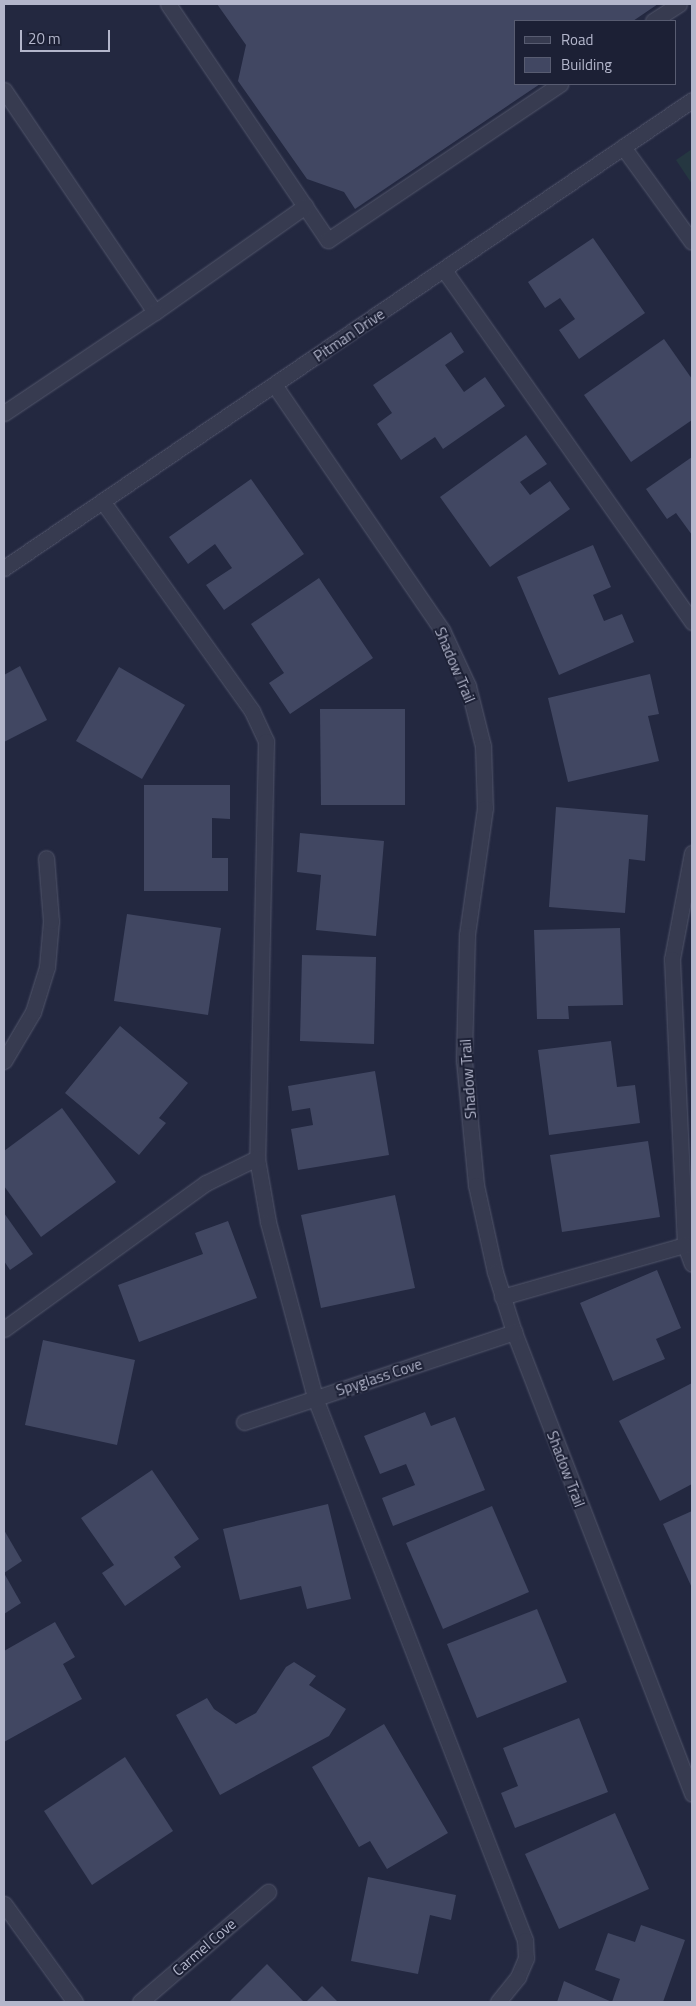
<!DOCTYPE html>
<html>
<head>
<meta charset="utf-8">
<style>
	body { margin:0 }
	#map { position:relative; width:696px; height:2006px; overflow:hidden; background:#232840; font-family:"Titillium Web",sans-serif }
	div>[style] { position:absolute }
	.green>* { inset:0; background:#253741 }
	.building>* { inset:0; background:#414762 }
	.roads { filter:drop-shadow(0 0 1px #52566b) drop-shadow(0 0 1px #52566b) }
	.minor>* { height:15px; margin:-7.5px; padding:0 7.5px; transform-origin:7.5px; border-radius:7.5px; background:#373b50 }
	span { translate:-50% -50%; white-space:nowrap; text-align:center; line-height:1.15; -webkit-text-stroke:4px #1c2035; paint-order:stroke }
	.street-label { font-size:15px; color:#b3b6cb }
	.frame { position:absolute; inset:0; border:5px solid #b3b6cb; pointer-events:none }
	.legend { position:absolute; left:514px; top:20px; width:162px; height:65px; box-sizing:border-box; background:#1c2035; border:1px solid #585c71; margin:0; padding:6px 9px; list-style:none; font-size:15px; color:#b3b6cb }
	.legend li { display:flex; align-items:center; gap:10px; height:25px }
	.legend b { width:25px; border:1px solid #585c71 }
	.scale { position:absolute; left:20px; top:30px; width:90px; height:22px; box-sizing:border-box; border:2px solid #b3b6cb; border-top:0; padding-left:6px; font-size:15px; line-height:18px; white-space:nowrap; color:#b3b6cb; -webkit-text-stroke:4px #1c2035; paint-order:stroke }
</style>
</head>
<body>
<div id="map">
	<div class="green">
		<i style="clip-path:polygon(692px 149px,692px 184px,676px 160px)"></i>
	</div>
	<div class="building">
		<i style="clip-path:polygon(217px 4px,658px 4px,633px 21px,515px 21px,515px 84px,540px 84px,355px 209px,344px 192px,307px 179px,238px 81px,246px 45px)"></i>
		<i style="clip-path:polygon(593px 238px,645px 313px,579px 359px,559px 330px,575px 319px,560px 298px,545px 308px,528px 282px)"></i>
		<i style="clip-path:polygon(451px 332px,464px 352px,445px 365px,464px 392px,485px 377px,505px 406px,443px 449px,435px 437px,401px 460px,377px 424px,392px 413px,373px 385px)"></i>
		<i style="clip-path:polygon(664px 339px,692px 379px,692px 420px,631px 462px,584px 395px)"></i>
		<i style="clip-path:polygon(526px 435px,547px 464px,520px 482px,530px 495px,550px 481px,570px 509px,490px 567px,440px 497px)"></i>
		<i style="clip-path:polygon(692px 457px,692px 535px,676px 513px,667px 519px,646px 489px)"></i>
		<i style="clip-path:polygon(251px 479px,304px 554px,224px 610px,206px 585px,232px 568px,215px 544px,188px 564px,169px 537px)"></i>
		<i style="clip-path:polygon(593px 545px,611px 587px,593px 595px,604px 621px,622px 614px,634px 642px,559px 675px,517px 577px)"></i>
		<i style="clip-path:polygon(319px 578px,373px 658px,290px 714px,269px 683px,284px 673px,251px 624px)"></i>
		<i style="clip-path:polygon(20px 666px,47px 720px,4px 742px,4px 675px)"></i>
		<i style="clip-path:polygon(119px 667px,185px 705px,142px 779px,76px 741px)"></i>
		<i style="clip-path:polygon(650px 674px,659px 714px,648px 716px,659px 761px,568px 782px,548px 698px)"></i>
		<i style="clip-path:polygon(320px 709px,405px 709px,405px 805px,321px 805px)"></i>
		<i style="clip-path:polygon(144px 785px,230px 785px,230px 819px,212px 818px,212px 858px,228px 858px,228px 891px,144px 891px)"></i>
		<i style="clip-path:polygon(556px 807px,648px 815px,645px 861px,629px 859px,625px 913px,549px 907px)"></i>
		<i style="clip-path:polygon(300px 833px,384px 841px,376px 936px,316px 930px,321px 875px,297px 872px)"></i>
		<i style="clip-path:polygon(127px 914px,221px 928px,208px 1015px,114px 1001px)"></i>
		<i style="clip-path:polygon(620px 928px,623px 1005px,568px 1006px,569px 1019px,537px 1019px,534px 930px)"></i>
		<i style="clip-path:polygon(302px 955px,376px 957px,374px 1044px,300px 1041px)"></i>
		<i style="clip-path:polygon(120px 1026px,188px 1083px,159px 1118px,166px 1123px,139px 1155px,65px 1093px)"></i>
		<i style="clip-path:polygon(611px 1041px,617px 1087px,635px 1085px,640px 1123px,549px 1135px,538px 1050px)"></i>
		<i style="clip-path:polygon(375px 1071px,389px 1155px,298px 1170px,291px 1129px,313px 1125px,310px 1108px,292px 1111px,288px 1086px)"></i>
		<i style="clip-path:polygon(62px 1108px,116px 1182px,41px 1237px,4px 1186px,4px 1151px)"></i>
		<i style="clip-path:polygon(648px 1141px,660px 1217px,562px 1232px,550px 1155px)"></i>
		<i style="clip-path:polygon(395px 1195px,415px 1288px,321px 1308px,301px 1215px)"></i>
		<i style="clip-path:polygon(4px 1213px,33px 1254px,10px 1270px,4px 1261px)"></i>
		<i style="clip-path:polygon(228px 1221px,257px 1298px,139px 1342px,118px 1285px,203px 1254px,195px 1233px)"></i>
		<i style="clip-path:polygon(657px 1270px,681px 1328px,656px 1339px,665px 1359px,613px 1381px,580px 1303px)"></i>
		<i style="clip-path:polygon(43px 1340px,135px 1360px,117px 1445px,25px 1425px)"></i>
		<i style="clip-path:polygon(692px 1383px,692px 1484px,660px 1501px,619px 1421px)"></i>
		<i style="clip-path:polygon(425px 1412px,431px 1426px,455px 1417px,485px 1490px,393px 1526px,382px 1498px,415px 1485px,406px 1464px,380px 1474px,364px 1436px)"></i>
		<i style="clip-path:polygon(152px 1470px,199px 1539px,174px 1557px,181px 1567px,125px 1606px,102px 1573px,114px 1565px,81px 1518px)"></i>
		<i style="clip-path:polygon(328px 1504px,351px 1599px,307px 1609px,301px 1586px,240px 1600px,223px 1529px)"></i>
		<i style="clip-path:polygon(492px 1506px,529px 1592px,443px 1629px,406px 1543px)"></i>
		<i style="clip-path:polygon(692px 1511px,692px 1588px,663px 1524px)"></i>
		<i style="clip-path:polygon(4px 1530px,22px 1561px,4px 1573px)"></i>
		<i style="clip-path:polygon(4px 1573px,21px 1603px,4px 1614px)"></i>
		<i style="clip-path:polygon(537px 1609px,567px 1682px,477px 1718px,447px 1644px)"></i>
		<i style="clip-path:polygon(55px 1622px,75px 1657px,63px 1664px,82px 1699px,4px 1742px,4px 1651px)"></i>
		<i style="clip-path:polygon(294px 1662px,316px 1676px,309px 1685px,346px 1709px,329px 1736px,220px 1795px,176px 1715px,207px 1698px,214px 1709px,236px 1724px,256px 1713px,286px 1667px)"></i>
		<i style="clip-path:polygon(579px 1718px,608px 1792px,515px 1828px,501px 1793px,518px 1786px,503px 1748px)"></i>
		<i style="clip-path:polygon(384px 1724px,448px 1833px,387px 1869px,370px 1841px,359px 1847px,312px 1767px)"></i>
		<i style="clip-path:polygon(125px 1757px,173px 1831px,92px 1885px,44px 1811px)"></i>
		<i style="clip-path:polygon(615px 1813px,649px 1889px,559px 1929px,525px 1854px)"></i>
		<i style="clip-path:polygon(368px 1877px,456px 1895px,451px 1920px,430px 1915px,418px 1974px,351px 1961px)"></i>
		<i style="clip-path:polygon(641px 1925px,685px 1940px,663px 2002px,557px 2002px,564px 1981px,612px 2002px,620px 1979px,595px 1970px,608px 1933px,635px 1942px)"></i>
		<i style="clip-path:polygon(267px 1964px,304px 2002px,229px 2002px)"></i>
		<i style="clip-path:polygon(322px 1986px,338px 2002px,306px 2002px)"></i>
	</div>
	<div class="roads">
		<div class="minor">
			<i style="left:168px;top:4px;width:285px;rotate:55.9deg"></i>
			<i style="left:328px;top:240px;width:280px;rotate:-33.9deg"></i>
			<i style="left:653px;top:21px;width:31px;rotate:-33deg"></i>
			<i style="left:4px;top:90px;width:268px;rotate:55.8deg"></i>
			<i style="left:155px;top:312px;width:184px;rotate:-35.2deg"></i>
			<i style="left:623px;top:147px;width:117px;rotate:54deg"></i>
			<i style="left:444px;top:270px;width:431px;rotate:54.8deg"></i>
			<i style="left:275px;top:386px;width:296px;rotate:55.6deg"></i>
			<i style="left:442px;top:630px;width:62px;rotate:65.1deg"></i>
			<i style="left:468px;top:686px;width:62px;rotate:76deg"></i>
			<i style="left:483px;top:746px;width:62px;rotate:88.2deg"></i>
			<i style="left:485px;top:808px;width:128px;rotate:98.1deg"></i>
			<i style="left:467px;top:935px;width:125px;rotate:91.4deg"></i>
			<i style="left:464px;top:1060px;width:126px;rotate:84.5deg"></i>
			<i style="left:476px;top:1185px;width:89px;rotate:77.7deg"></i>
			<i style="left:495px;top:1272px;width:63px;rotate:72.4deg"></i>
			<i style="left:514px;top:1332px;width:495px;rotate:68.9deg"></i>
			<i style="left:4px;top:413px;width:182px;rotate:-33.8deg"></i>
			<i style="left:103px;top:502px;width:257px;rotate:54.5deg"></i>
			<i style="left:252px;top:711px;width:33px;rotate:65deg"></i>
			<i style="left:266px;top:741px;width:417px;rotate:91.2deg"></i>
			<i style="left:257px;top:1158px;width:65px;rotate:80.2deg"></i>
			<i style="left:268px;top:1222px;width:182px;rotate:75deg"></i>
			<i style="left:315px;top:1398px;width:581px;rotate:68.82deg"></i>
			<i style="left:525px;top:1940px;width:18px;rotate:87deg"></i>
			<i style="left:526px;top:1958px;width:21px;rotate:113deg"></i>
			<i style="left:518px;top:1977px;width:32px;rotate:129deg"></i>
			<i style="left:4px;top:568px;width:832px;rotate:-34.22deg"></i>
			<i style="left:692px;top:853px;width:108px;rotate:100.7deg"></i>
			<i style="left:672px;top:959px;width:286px;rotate:87.4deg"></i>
			<i style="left:685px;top:1245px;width:20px;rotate:70deg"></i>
			<i style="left:4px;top:1061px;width:57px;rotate:-59.4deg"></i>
			<i style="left:33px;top:1012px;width:47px;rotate:-72.7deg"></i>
			<i style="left:47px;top:967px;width:46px;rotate:-85deg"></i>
			<i style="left:51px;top:921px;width:63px;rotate:-94.5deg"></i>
			<i style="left:502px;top:1297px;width:190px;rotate:-15.9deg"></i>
			<i style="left:4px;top:1329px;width:249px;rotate:-35.9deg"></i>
			<i style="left:206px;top:1183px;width:57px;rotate:-26.1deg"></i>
			<i style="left:244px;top:1422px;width:285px;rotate:-18.4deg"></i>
			<i style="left:4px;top:1904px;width:121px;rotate:54.1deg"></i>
			<i style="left:140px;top:2002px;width:169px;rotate:-40.7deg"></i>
		</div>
	</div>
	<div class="street-label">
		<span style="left:349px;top:335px;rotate:-34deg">Pitman Drive</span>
		<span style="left:455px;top:665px;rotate:67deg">Shadow Trail</span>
		<span style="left:468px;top:1079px;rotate:-94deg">Shadow Trail</span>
		<span style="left:379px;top:1377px;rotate:-18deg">Spyglass Cove</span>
		<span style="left:566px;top:1469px;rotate:69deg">Shadow Trail</span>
		<span style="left:204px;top:1947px;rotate:-41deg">Carmel Cove</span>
	</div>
	<div class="frame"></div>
	<ul class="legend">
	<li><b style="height:6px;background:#373b50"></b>Road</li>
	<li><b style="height:14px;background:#414762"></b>Building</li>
	</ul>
	<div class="scale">20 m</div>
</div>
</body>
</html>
